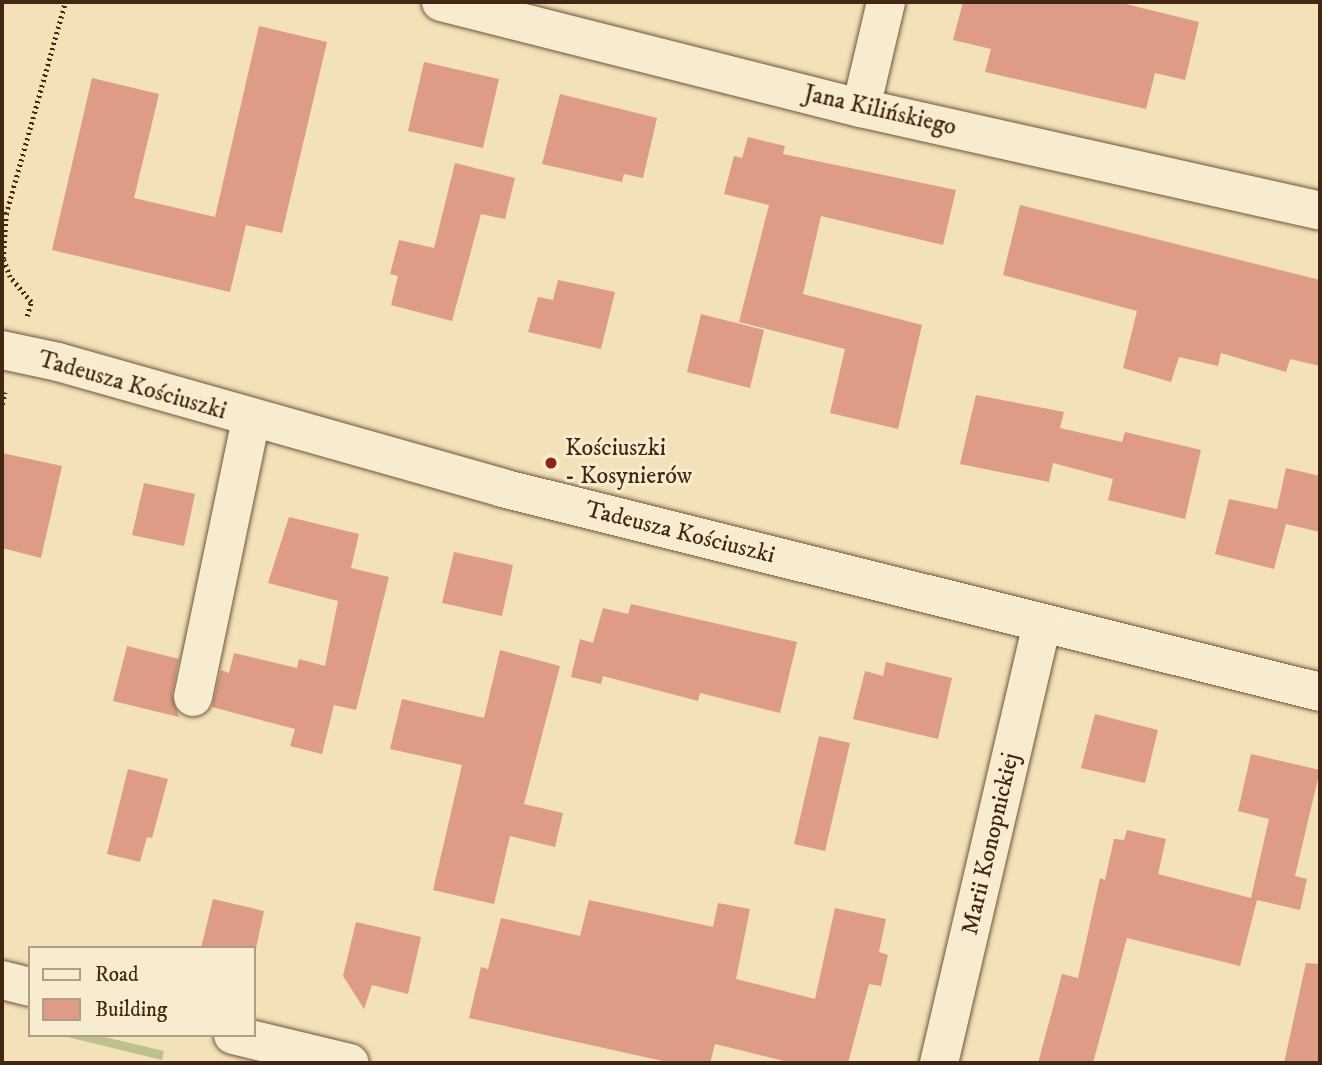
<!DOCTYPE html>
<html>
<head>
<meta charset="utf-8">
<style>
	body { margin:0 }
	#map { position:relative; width:1322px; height:1065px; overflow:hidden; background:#f3e1b7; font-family:"IM FELL DW Pica",serif }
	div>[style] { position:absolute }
	.green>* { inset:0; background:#bdc28d }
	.building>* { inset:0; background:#de9c86 }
	.path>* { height:4.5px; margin-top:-2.25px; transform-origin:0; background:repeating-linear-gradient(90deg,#432712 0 2px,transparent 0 5.5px) }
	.roads { filter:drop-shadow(0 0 2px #6f563b) drop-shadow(0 0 2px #6f563b) }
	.minor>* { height:38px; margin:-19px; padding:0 19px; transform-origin:19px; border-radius:19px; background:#f7ecd0 }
	.dots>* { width:19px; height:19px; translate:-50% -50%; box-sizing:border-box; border:4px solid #f7ecd0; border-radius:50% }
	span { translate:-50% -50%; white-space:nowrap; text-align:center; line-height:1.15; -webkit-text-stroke:6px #f7ecd0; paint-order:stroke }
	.street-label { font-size:24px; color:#432712 }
	.poi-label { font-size:24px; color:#432712 }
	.left { translate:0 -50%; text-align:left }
	.frame { position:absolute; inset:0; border:4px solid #432712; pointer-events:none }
	.legend { position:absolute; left:28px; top:946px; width:228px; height:91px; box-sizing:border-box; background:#f7ecd0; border:2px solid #af9d84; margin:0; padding:9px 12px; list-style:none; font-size:21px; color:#432712 }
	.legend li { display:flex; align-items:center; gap:14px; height:35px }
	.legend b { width:35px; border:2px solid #af9d84 }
</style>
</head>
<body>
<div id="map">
	<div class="green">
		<i style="clip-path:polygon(59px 1035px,96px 1035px,164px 1051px,162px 1060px)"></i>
	</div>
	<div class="building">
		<i style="clip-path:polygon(963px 2px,1118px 2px,1199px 22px,1185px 80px,1155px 73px,1146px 109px,985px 72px,991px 49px,953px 40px)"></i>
		<i style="clip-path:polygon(259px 26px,327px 42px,282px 233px,246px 225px,230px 292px,52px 250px,92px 78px,159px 94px,134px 198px,215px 217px)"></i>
		<i style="clip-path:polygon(424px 62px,499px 79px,483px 148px,408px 131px)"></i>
		<i style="clip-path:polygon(560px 94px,657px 118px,643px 178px,624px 174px,622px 182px,542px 164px)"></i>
		<i style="clip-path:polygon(748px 137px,785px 146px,783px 154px,956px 190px,943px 245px,821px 216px,803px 294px,922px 325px,898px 429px,830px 413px,845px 349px,739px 322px,769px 205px,724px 194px,734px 156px,742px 158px)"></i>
		<i style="clip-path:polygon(455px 163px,515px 178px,505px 219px,481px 214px,452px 321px,391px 305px,398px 276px,390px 274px,399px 240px,434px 248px)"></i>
		<i style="clip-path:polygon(1020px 205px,1320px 280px,1320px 366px,1290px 359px,1286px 372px,1221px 353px,1218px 366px,1179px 357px,1171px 382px,1123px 368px,1137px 311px,1003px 275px)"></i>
		<i style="clip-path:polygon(558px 280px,615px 292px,601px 349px,528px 332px,538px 297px,553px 300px)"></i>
		<i style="clip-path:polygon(701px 314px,764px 330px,750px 388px,687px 372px)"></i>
		<i style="clip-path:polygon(976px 395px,1064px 412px,1060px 428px,1122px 442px,1125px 432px,1201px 450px,1185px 519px,1108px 500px,1113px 479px,1053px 463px,1049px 482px,960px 464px)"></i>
		<i style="clip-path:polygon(2px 453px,62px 466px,41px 558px,2px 548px)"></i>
		<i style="clip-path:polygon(1286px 468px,1320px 476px,1320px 532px,1286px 524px,1274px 569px,1215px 554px,1229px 499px,1277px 509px)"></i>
		<i style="clip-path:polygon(144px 483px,195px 494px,184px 546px,132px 535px)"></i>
		<i style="clip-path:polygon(289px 517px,359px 534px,351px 568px,389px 577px,356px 710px,334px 705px,322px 754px,290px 746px,295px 729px,212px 707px,221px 670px,229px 673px,234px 653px,297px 668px,299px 659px,325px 666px,338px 601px,268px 583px)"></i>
		<i style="clip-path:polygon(454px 552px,513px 565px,502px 616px,442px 603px)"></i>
		<i style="clip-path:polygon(631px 604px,797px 642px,780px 713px,700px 693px,698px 701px,603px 676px,601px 684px,571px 677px,580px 639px,593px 643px,603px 608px,628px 614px)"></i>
		<i style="clip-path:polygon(127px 646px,179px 659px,172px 693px,179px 717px,113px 701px)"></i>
		<i style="clip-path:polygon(500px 650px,560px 666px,524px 804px,563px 813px,555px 847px,510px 836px,494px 904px,433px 890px,462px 765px,390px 749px,402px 699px,484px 718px)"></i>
		<i style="clip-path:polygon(886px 662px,952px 678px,938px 739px,853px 719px,865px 671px,883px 676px)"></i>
		<i style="clip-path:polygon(1095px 714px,1158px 730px,1145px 783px,1081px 768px)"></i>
		<i style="clip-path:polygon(819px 736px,850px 743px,825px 851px,794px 844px)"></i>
		<i style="clip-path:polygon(1251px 754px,1320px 770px,1295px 876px,1307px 879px,1300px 910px,1257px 900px,1240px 966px,1127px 938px,1093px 1063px,1038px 1063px,1062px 974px,1078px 978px,1100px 878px,1105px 880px,1114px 839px,1124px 840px,1127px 830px,1166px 839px,1158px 874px,1251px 898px,1269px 819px,1238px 811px)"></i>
		<i style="clip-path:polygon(128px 769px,168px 779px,152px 838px,147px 837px,140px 862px,107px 854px)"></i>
		<i style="clip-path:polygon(213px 899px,264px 911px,256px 948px,201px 948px)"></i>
		<i style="clip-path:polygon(589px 900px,713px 927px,718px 903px,750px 909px,736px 979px,815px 999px,835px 908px,886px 919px,879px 952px,888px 955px,881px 986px,869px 984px,848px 1063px,792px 1063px,715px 1044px,710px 1063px,672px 1063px,469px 1018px,481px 967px,488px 969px,501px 918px,580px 936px)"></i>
		<i style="clip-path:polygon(356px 922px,421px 937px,408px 994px,372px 985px,364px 1009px,343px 976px)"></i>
		<i style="clip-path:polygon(1306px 963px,1320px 964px,1320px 1063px,1284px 1063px)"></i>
	</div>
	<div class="path">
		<i style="left:27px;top:316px;width:15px;rotate:-74deg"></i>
		<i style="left:31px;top:302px;width:33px;rotate:-130deg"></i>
		<i style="left:10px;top:277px;width:19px;rotate:-111deg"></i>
		<i style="left:3px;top:259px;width:45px;rotate:-86.2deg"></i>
		<i style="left:6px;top:214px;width:220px;rotate:-74.4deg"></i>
		<i style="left:2px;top:404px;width:12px;rotate:-76deg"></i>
	</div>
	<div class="roads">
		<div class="minor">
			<i style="left:441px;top:2px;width:433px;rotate:14.2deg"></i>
			<i style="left:861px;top:108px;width:470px;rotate:12.6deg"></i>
			<i style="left:861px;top:108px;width:109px;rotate:-76.7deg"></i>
			<i style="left:2px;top:350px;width:57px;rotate:12.1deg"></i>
			<i style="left:58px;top:362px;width:462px;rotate:15.8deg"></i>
			<i style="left:502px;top:488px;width:843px;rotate:14deg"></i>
			<i style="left:193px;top:697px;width:283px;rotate:-78.2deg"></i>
			<i style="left:2px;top:980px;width:29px;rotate:14deg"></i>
			<i style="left:233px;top:1035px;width:120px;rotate:13.5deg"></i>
			<i style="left:939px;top:1063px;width:451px;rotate:-76.8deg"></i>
		</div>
	</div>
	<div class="dots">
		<i style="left:551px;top:463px;background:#8f2418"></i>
	</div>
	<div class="street-label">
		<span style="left:880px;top:111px;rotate:13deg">Jana Kilińskiego</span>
		<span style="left:132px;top:386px;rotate:16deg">Tadeusza Kościuszki</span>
		<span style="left:680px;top:533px;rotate:14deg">Tadeusza Kościuszki</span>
		<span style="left:991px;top:844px;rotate:-77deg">Marii Konopnickiej</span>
	</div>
	<div class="poi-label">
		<span class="left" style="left:565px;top:463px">Kościuszki<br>- Kosynierów</span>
	</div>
	<div class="frame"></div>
	<ul class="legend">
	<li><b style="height:9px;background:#f7ecd0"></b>Road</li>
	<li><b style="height:19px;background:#de9c86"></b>Building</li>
	</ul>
</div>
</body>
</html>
